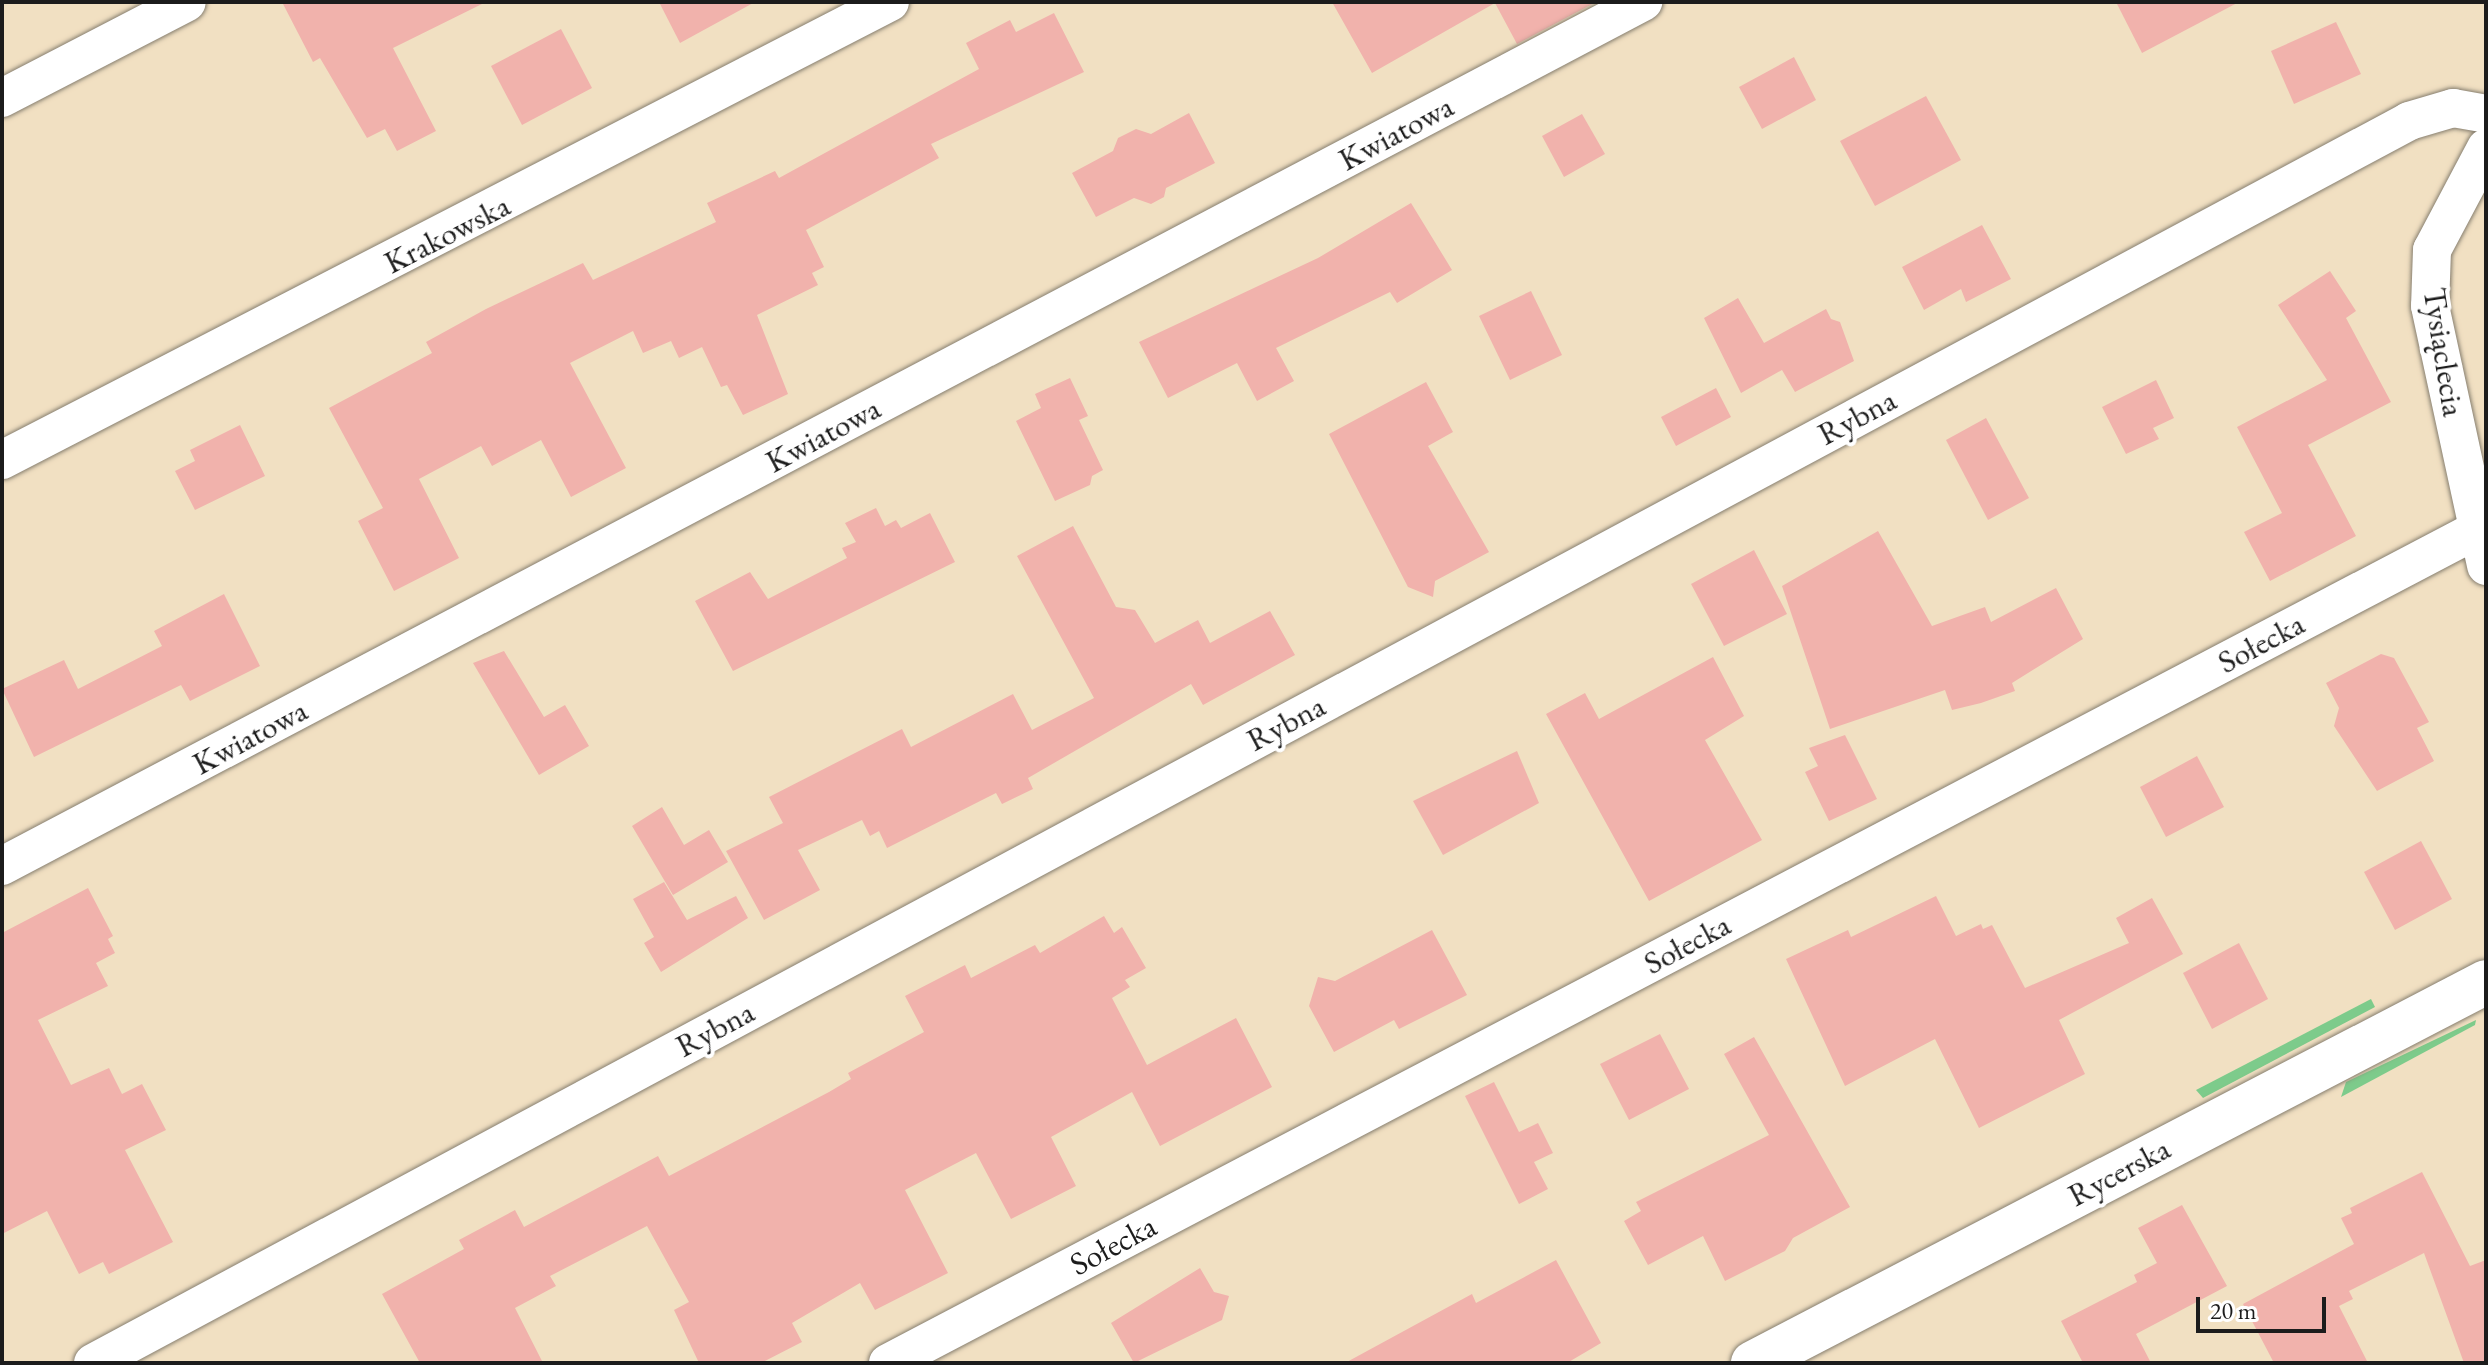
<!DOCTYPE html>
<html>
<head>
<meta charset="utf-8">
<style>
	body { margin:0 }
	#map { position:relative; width:2488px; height:1365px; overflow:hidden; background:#f1e0c2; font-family:"EB Garamond",serif }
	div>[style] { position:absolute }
	.green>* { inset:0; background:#7dcb8b }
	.building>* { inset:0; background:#f1b2ac }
	.roads { filter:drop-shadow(0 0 2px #867e6f) drop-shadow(0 0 2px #867e6f) }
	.street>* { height:38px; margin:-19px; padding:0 19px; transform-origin:19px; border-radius:19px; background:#fff }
	.secondary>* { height:44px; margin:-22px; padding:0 22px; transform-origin:22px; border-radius:22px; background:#fff }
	span { translate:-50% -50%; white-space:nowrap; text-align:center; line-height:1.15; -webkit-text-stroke:8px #fff; paint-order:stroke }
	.street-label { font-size:32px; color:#1c1c1c }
	.frame { position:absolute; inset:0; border:4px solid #1c1c1c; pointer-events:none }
	.scale { position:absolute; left:2196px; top:1297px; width:130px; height:36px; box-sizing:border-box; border:4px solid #1c1c1c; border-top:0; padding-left:10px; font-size:24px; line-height:28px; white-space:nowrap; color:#1c1c1c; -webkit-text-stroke:6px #fff; paint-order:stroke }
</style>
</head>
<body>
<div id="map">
	<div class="green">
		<i style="clip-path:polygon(2371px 999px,2375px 1007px,2203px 1098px,2196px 1090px)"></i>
		<i style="clip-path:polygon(2476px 1020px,2475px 1025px,2341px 1097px,2346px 1082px)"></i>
	</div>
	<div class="building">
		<i style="clip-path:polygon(282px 2px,486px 2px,393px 48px,436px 131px,397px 151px,385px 129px,367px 138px,320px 58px,313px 62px)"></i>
		<i style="clip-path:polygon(659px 2px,755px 2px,680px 43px)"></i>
		<i style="clip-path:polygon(1332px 2px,1596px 2px,1517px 44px,1495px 3px,1372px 73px)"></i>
		<i style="clip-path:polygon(2116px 2px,2239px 2px,2142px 53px)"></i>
		<i style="clip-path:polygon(1054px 13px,1084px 72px,931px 144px,939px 158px,806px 230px,824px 267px,812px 273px,818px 285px,757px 315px,788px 394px,743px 415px,727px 385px,721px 387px,702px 347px,679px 358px,671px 341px,643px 353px,633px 331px,570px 363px,626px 468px,571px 497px,541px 440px,492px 466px,481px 446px,419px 479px,459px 558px,394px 591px,358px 521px,383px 508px,329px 408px,432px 353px,426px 342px,486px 309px,583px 263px,593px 280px,716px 222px,707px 203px,775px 171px,779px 178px,979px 69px,966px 43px,1010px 20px,1016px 32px)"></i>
		<i style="clip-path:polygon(2336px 22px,2361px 74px,2294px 104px,2271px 51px)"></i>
		<i style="clip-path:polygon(561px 29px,592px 88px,522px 125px,491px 66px)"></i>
		<i style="clip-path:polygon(1794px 57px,1816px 100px,1762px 129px,1739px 87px)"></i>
		<i style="clip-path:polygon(1926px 96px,1961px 160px,1875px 206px,1840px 141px)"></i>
		<i style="clip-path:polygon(1189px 113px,1215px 163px,1166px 188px,1164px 197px,1151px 204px,1134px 198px,1096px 217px,1072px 173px,1113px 151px,1118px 138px,1136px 129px,1151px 134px)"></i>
		<i style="clip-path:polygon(1582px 114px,1605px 154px,1564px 177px,1542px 136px)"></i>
		<i style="clip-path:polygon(1411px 203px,1452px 270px,1397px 303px,1390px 292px,1276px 348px,1294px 381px,1257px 401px,1237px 363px,1168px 398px,1139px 342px,1318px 258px)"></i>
		<i style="clip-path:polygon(1982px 225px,2011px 279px,1966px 302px,1961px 289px,1924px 310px,1902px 267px)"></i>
		<i style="clip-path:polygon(2330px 271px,2356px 311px,2346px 318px,2391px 402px,2308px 445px,2356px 536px,2270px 581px,2244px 532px,2282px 513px,2237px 427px,2327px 380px,2278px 305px)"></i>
		<i style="clip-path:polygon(1531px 291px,1562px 355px,1510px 380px,1479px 316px)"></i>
		<i style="clip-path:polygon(1738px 298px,1764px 343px,1826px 309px,1831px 319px,1840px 322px,1854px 361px,1795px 392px,1782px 370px,1741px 393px,1704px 318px)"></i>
		<i style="clip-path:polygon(1070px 378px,1088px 416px,1079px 420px,1103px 470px,1092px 476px,1090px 485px,1055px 501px,1016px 421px,1041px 408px,1035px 394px)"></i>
		<i style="clip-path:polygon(2156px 380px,2174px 418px,2153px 428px,2159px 439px,2126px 454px,2102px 407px)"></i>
		<i style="clip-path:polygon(1426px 382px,1453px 432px,1428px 446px,1489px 552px,1435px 581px,1433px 597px,1408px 587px,1329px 434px)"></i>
		<i style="clip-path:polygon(1716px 388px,1731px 417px,1676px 446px,1661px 417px)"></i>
		<i style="clip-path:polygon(1986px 418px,2029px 498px,1988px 520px,1946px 440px)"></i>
		<i style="clip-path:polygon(240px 425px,265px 476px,195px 510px,175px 471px,195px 461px,190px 450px)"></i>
		<i style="clip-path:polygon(876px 508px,885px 526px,896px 520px,901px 528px,930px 513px,955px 562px,733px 671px,695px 601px,750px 572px,768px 599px,847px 558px,842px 548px,856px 542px,845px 523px)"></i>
		<i style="clip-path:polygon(1073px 526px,1116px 607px,1135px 610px,1155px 643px,1198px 620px,1210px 643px,1270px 611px,1295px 655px,1203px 705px,1191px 684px,1028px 778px,1033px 789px,1002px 804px,996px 793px,887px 848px,879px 831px,870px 836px,862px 820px,798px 850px,820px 890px,764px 920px,726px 851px,783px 823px,769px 797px,902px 729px,911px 747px,1013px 694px,1032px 730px,1094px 698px,1017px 556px)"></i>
		<i style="clip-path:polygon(1878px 531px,1932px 626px,1985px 607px,1991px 622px,2056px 588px,2083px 639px,2012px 683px,2015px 691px,1981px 703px,1952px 710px,1945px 690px,1830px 729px,1782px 586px)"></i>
		<i style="clip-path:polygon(1754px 550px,1787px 614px,1724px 646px,1691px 584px)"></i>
		<i style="clip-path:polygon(224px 594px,260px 666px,190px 701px,181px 685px,34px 757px,2px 689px,64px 660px,78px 689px,162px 646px,154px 631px)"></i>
		<i style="clip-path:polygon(504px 651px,544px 717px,565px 705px,589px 746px,539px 775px,473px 663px)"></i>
		<i style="clip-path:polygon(2381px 654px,2394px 658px,2429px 722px,2417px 728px,2434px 761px,2377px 791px,2334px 726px,2339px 708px,2326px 683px)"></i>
		<i style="clip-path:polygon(1713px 657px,1744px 716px,1705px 740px,1762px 840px,1649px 901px,1546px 714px,1585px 693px,1599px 719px)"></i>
		<i style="clip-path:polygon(1845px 735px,1877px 799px,1829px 821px,1805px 772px,1818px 766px,1809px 748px)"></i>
		<i style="clip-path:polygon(1517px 751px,1539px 803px,1443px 855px,1413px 801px)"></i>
		<i style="clip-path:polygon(2197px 756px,2224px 807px,2166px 837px,2140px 787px)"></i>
		<i style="clip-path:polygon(662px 807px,684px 845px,709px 830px,728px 862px,673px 895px,632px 826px)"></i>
		<i style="clip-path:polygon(2421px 841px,2452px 899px,2395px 930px,2364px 872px)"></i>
		<i style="clip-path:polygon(664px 882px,687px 920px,736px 896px,748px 918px,661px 972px,644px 943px,654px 937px,633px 899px)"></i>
		<i style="clip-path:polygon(88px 888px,113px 936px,108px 939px,115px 953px,96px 963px,108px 986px,38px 1020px,71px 1085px,109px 1068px,122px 1094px,142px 1084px,166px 1130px,125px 1150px,173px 1242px,109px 1274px,103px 1262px,79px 1274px,47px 1211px,2px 1234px,2px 933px)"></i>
		<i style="clip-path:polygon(1936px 896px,1956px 936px,1981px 924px,1983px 929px,1992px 925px,2025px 988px,2129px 943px,2116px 918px,2152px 898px,2183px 954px,2059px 1020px,2085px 1074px,1979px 1128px,1935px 1039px,1845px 1086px,1786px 959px,1848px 930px,1851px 937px)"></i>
		<i style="clip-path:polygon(1104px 916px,1114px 933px,1122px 927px,1146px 968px,1125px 980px,1130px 987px,1112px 998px,1147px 1065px,1236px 1018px,1272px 1087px,1160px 1146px,1132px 1092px,1051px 1137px,1076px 1186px,1011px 1219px,976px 1153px,905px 1190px,948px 1273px,875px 1310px,860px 1283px,792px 1323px,802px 1342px,761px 1363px,699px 1363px,674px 1310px,689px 1302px,647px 1226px,550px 1276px,556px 1286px,515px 1308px,543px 1363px,420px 1363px,382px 1294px,464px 1249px,459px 1240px,515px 1210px,524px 1227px,658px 1156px,669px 1176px,829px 1092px,851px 1079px,848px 1073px,924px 1032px,905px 996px,965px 965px,971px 978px,1035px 945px,1040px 953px)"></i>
		<i style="clip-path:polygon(1432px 930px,1467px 995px,1399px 1029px,1394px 1020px,1334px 1052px,1309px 1006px,1318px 977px,1335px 981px)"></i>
		<i style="clip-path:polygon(2239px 943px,2268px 999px,2212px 1029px,2183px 973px)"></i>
		<i style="clip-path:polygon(1660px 1034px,1689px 1089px,1629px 1120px,1600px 1064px)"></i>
		<i style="clip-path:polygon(1754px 1037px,1850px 1207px,1793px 1238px,1785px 1251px,1725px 1281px,1703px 1236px,1648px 1265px,1624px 1221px,1641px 1211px,1636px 1202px,1769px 1135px,1724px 1054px)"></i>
		<i style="clip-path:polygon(1494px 1082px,1519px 1132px,1538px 1123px,1553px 1153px,1534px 1162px,1548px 1189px,1519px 1204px,1465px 1096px)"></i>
		<i style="clip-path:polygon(2422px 1172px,2470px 1266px,2486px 1260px,2486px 1363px,2464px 1363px,2424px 1253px,2349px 1291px,2353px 1299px,2339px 1306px,2368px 1363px,2274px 1363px,2243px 1304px,2354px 1244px,2341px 1218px,2352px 1213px,2350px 1208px)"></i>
		<i style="clip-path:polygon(2182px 1205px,2227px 1286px,2136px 1334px,2151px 1363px,2083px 1363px,2061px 1321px,2137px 1282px,2134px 1275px,2157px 1263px,2138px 1228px)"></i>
		<i style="clip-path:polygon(1556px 1260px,1601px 1343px,1567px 1363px,1345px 1363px,1472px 1294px,1476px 1303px)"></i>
		<i style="clip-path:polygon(1200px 1268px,1214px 1292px,1229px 1296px,1222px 1320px,1134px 1363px,1111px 1323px)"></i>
	</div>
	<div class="roads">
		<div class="street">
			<i style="left:2px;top:98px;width:208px;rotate:-27.4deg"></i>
			<i style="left:2486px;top:148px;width:115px;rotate:117.9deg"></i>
			<i style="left:2432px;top:250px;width:56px;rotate:92deg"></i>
			<i style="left:2430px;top:306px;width:266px;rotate:77.8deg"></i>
			<i style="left:2px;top:460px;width:999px;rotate:-27.28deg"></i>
			<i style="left:2px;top:866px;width:1855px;rotate:-27.77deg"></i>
			<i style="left:93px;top:1363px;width:2628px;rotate:-28.2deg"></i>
			<i style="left:2409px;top:121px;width:46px;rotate:-16.5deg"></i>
			<i style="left:2453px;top:108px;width:34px;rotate:10deg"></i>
			<i style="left:888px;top:1363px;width:1804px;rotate:-27.67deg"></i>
		</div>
		<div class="secondary">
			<i style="left:1753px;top:1363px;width:826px;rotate:-27.46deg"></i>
		</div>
	</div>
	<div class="street-label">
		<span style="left:1396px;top:133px;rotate:-28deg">Kwiatowa</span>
		<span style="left:447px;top:234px;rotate:-27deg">Krakowska</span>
		<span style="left:2444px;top:352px;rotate:81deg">Tysiąclecia</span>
		<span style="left:1857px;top:417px;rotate:-28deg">Rybna</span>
		<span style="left:823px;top:435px;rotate:-28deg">Kwiatowa</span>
		<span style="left:2261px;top:643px;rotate:-28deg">Sołecka</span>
		<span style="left:1286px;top:723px;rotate:-28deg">Rybna</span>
		<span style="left:250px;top:737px;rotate:-28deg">Kwiatowa</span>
		<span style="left:1687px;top:944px;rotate:-28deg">Sołecka</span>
		<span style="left:715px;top:1029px;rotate:-28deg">Rybna</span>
		<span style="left:2119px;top:1172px;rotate:-28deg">Rycerska</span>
		<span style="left:1113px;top:1245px;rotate:-28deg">Sołecka</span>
	</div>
	<div class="frame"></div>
	<div class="scale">20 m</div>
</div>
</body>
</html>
